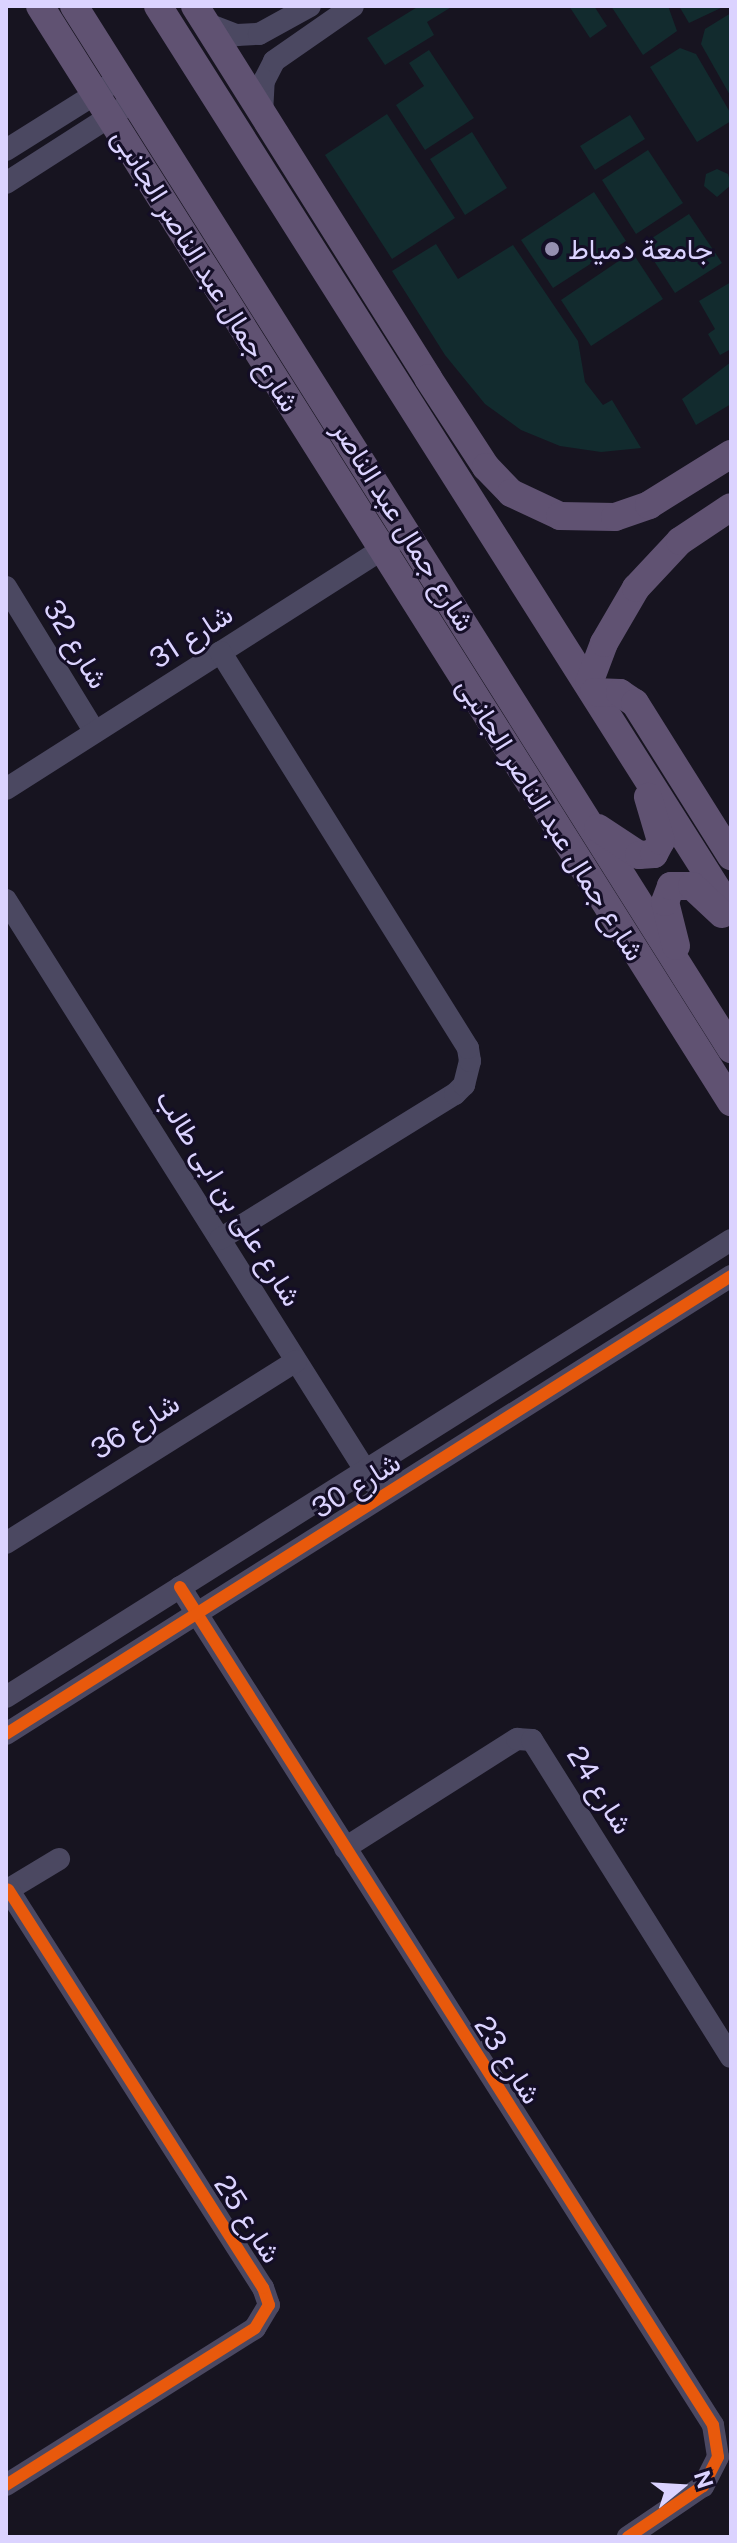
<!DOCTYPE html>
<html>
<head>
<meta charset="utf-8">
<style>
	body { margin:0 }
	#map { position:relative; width:737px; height:2543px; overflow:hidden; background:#171420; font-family:"Public Sans",Vazirmatn,sans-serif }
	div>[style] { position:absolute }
	.green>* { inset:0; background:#122b2e }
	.minor>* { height:22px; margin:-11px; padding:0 11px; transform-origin:11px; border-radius:11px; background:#4b4861 }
	.major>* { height:28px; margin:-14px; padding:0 14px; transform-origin:14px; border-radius:14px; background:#605272 }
	.cycleway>* { height:12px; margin:-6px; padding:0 6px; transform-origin:6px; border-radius:6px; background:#e8590c }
	.dots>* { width:22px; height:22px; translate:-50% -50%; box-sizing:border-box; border:4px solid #140e26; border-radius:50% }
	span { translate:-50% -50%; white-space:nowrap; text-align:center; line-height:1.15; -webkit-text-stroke:6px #140e26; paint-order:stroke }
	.poi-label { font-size:28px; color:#dbd3ff }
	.left { translate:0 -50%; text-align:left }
	.street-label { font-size:28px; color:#dbd3ff }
	.frame { position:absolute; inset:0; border:8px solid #dbd3ff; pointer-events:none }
	.north { position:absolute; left:641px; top:2447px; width:80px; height:80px; -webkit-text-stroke:6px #140e26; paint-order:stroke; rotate:72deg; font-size:22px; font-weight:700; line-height:32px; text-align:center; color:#dbd3ff }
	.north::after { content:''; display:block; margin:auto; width:28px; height:36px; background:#dbd3ff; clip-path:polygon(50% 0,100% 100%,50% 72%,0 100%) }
</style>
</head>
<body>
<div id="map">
	<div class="green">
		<i style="clip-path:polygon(419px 6px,453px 6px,427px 22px,434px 35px,385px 65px,367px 38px)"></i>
		<i style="clip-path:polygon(569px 6px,594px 6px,607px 26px,590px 38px)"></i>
		<i style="clip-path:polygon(611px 6px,668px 6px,677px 31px,643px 55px)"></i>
		<i style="clip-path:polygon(679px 6px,725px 6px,689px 23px)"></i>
		<i style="clip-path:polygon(731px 13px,731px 97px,701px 44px,705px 29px)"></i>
		<i style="clip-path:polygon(680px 48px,696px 54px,731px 114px,731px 121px,697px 142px,650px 67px)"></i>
		<i style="clip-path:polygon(429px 50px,474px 118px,425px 150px,396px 105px,424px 86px,409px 63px)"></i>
		<i style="clip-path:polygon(387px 114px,455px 218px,392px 259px,325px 155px)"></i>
		<i style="clip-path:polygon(630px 115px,645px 139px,595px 170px,580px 146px)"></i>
		<i style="clip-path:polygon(472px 132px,507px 188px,465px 215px,430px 159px)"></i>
		<i style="clip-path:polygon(648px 150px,683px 203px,636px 234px,602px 180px)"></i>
		<i style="clip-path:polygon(717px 169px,728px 174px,731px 185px,717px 197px,704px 186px,706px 174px)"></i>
		<i style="clip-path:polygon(594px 192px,626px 241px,553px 288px,521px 240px)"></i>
		<i style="clip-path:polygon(689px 214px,722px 263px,675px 293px,643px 244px)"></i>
		<i style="clip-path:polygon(436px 244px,458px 279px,513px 245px,578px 341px,585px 382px,603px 405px,612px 400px,641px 448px,601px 452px,560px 446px,521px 430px,485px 404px,445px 355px,392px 271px)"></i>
		<i style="clip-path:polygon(632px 252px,663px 299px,591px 346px,561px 300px)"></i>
		<i style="clip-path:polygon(731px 282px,731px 349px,720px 355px,708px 334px,715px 329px,699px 301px)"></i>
		<i style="clip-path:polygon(731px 362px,731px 404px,696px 425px,682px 399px)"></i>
	</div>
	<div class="minor">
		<i style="left:205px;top:23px;width:34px;rotate:21deg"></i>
		<i style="left:237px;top:35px;width:22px;rotate:-3deg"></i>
		<i style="left:259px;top:34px;width:58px;rotate:-28.8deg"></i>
		<i style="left:262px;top:114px;width:33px;rotate:-87deg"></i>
		<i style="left:264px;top:81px;width:22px;rotate:-63deg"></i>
		<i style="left:274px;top:61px;width:96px;rotate:-34.8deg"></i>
		<i style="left:6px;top:150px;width:120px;rotate:-32.1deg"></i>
		<i style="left:6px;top:183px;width:139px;rotate:-32.7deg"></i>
		<i style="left:6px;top:587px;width:170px;rotate:58.5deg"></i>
		<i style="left:6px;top:789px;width:460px;rotate:-32.5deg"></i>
		<i style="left:6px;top:900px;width:687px;rotate:57.79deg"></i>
		<i style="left:220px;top:1239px;width:276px;rotate:-31.7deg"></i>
		<i style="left:455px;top:1094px;width:13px;rotate:-45deg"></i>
		<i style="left:464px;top:1085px;width:25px;rotate:-76deg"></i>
		<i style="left:470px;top:1061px;width:13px;rotate:-99deg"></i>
		<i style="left:468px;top:1048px;width:467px;rotate:-122deg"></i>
		<i style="left:6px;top:1543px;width:342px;rotate:-32.1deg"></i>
		<i style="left:180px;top:1587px;width:993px;rotate:57.54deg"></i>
		<i style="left:713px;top:2425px;width:32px;rotate:81deg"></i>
		<i style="left:718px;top:2457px;width:33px;rotate:117deg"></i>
		<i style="left:703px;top:2486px;width:91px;rotate:145.8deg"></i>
		<i style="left:6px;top:1697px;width:857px;rotate:-32.23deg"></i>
		<i style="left:6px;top:1734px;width:858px;rotate:-32.28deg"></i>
		<i style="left:345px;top:1848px;width:204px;rotate:-32.4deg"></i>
		<i style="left:517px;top:1739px;width:15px;rotate:4deg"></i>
		<i style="left:532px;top:1740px;width:374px;rotate:57.9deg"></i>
		<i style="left:6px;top:1891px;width:62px;rotate:-31.1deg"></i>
		<i style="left:6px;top:2485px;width:294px;rotate:-32.2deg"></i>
		<i style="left:255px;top:2328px;width:27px;rotate:-59deg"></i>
		<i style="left:269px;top:2305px;width:18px;rotate:-109deg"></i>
		<i style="left:263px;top:2288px;width:473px;rotate:-122.6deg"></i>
	</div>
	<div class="major">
		<i style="left:40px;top:6px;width:1296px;rotate:57.77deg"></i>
		<i style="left:74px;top:6px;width:1233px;rotate:57.79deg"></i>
		<i style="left:158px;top:6px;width:1071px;rotate:57.66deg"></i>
		<i style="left:195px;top:6px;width:439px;rotate:57.9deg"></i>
		<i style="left:428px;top:378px;width:106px;rotate:56.9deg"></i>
		<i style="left:486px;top:467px;width:36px;rotate:46deg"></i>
		<i style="left:511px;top:493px;width:54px;rotate:25.1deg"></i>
		<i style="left:560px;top:516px;width:55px;rotate:1deg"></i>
		<i style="left:615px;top:517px;width:36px;rotate:-19deg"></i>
		<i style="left:649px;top:505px;width:97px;rotate:-31.9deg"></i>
		<i style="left:589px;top:683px;width:43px;rotate:-69.4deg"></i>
		<i style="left:604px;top:643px;width:64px;rotate:-59.8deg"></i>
		<i style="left:636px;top:588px;width:64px;rotate:-46.9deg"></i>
		<i style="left:680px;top:541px;width:61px;rotate:-33.7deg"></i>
		<i style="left:594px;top:692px;width:26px;rotate:2deg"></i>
		<i style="left:620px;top:693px;width:18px;rotate:34deg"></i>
		<i style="left:635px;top:703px;width:181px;rotate:57.9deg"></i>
		<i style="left:598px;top:828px;width:49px;rotate:33.4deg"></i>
		<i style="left:639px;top:855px;width:15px;rotate:-4deg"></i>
		<i style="left:654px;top:854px;width:15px;rotate:-62deg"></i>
		<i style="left:661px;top:841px;width:46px;rotate:-106.5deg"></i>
		<i style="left:676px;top:946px;width:45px;rotate:-104deg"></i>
		<i style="left:665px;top:902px;width:17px;rotate:-69deg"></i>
		<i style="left:671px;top:886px;width:21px"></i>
		<i style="left:692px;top:886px;width:41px;rotate:43deg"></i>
	</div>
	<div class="cycleway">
		<i style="left:180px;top:1587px;width:993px;rotate:57.54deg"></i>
		<i style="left:713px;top:2425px;width:32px;rotate:81deg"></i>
		<i style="left:718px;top:2457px;width:33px;rotate:117deg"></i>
		<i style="left:703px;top:2486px;width:91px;rotate:145.8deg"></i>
		<i style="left:6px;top:1734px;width:858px;rotate:-32.28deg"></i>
		<i style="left:6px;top:2485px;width:294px;rotate:-32.2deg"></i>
		<i style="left:255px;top:2328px;width:27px;rotate:-59deg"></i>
		<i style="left:269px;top:2305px;width:18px;rotate:-109deg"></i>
		<i style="left:263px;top:2288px;width:473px;rotate:-122.6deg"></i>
	</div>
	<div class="dots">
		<i style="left:552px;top:249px;background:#9690b1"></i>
	</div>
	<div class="poi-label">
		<span class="left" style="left:568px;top:249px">جامعة دمياط</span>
	</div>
	<div class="street-label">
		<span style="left:206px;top:270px;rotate:58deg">شارع جمال عبد الناصر الجانبى</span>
		<span style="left:404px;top:526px;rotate:58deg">شارع جمال عبد الناصر</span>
		<span style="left:191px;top:636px;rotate:-33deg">شارع 31</span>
		<span style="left:76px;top:644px;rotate:59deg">شارع 32</span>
		<span style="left:551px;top:819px;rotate:58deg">شارع جمال عبد الناصر الجانبى</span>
		<span style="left:229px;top:1198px;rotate:58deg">شارع على بن ابى طالب</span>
		<span style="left:135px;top:1426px;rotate:-32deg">شارع 36</span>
		<span style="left:356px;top:1485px;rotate:-32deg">شارع 30</span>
		<span style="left:600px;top:1790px;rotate:58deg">شارع 24</span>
		<span style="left:508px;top:2060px;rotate:57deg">شارع 23</span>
		<span style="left:248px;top:2219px;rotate:57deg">شارع 25</span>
	</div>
	<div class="frame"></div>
	<div class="north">N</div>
</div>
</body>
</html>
